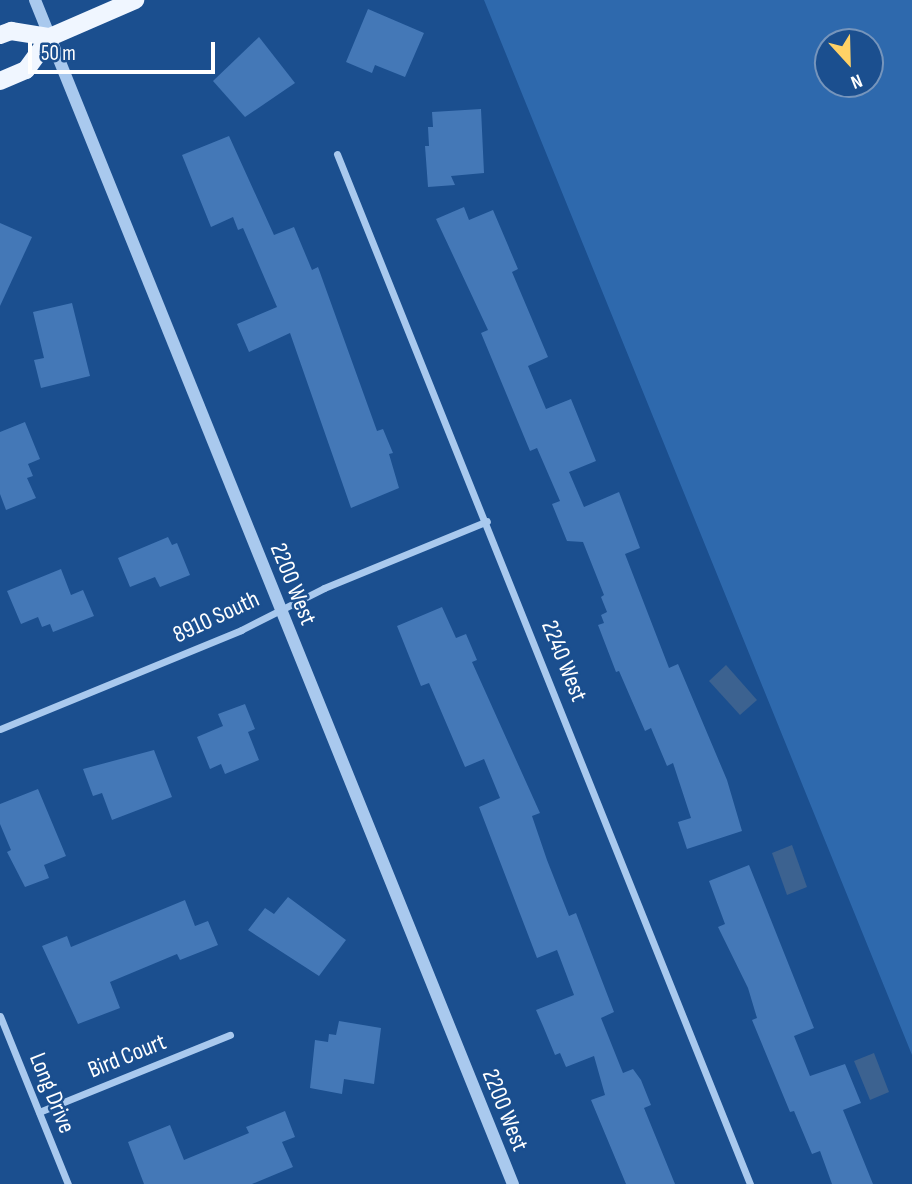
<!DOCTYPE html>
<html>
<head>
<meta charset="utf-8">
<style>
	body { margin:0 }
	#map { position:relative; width:912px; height:1184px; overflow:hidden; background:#1b4f8f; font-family:"Sofia Sans Condensed",sans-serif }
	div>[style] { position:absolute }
	.green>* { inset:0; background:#2e69ad }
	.water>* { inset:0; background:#3c6290 }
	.building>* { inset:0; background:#4478b7 }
	.minor>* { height:7px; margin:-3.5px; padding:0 3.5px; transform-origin:3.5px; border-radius:3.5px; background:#a9c9ee }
	.tertiary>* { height:12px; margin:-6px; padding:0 6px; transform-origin:6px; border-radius:6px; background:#a9c9ee }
	.primary>* { height:18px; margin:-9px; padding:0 9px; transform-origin:9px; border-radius:9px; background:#f0f6ff }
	span { translate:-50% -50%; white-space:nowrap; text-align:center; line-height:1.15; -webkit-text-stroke:5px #1b4f8f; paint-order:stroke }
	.street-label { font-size:24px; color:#fff }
	.north { position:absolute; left:814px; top:28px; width:70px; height:70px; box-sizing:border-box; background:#1b4f8f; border:2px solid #7695bc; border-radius:50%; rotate:158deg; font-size:19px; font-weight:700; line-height:28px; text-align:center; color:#fff }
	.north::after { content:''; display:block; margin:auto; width:24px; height:32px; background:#ffd166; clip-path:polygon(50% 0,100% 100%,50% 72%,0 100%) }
	.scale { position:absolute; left:28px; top:42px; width:187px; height:32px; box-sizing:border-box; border:4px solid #fff; border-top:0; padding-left:9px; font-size:21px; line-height:24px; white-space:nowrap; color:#fff; -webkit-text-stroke:5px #1b4f8f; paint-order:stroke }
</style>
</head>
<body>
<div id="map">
	<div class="green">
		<i style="clip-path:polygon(evenodd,484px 0,912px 0,912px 1055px,484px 0,828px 42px,870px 42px,870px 84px,828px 84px,828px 42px)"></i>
	</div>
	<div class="water">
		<i style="clip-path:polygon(726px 665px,757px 700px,740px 715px,709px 681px)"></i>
		<i style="clip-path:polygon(792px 845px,807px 887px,787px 895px,772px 853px)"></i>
		<i style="clip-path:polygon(874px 1053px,889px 1092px,870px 1100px,854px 1061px)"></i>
	</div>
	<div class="building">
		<i style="clip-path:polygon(368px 9px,424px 33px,405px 77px,375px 65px,372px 73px,346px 62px)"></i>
		<i style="clip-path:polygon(259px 37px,295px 83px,245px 117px,213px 81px)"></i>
		<i style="clip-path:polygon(481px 109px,484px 173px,451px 176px,455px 185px,428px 187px,425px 146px,429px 146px,428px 127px,433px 127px,432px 112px)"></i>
		<i style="clip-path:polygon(229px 136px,274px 235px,294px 227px,312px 270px,318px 267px,377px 431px,383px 429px,393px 453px,389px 454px,399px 488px,351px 508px,290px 333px,249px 352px,237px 324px,277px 307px,243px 228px,238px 230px,233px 217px,211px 227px,182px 155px)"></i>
		<i style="clip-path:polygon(464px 207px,469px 220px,493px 210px,518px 269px,512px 272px,548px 357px,528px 366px,546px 409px,571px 399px,596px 461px,569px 472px,584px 507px,619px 492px,640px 548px,625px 554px,669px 668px,678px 664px,727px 780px,742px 831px,687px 849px,678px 822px,691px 818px,673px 763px,667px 766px,651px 728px,645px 731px,619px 671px,616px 672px,598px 625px,604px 623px,601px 615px,607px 612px,601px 597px,604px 595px,583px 542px,567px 541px,552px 504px,560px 501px,537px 448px,530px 451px,481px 333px,488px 330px,436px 219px)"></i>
		<i style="clip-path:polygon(0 223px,32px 237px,0 306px)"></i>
		<i style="clip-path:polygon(72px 303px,90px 376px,41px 388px,34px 360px,44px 358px,33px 312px)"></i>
		<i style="clip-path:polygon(25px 422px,40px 459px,28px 464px,33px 476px,27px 478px,36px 498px,6px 510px,0 494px,0 432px)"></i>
		<i style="clip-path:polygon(168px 537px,172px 545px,177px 543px,190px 575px,160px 587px,155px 577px,130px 587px,118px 558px)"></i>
		<i style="clip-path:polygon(61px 569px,71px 595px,83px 590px,94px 616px,53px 632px,50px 624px,42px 627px,38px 617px,21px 624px,7px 591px)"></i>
		<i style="clip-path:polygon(442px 607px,456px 638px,466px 634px,477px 660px,472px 662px,540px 813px,532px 816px,547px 860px,569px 916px,576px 913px,614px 1012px,601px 1018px,623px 1073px,633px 1069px,641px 1080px,651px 1105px,644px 1108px,675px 1184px,626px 1184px,591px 1100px,605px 1095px,594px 1056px,566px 1067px,560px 1053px,555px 1055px,543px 1026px,536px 1010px,574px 995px,557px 950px,537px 958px,479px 807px,500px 798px,484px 759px,465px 767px,429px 683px,421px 686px,397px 626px)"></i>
		<i style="clip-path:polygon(245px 704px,255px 729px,248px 732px,259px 760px,225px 774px,221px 764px,210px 769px,197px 737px,223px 726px,218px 714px)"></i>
		<i style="clip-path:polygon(154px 750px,172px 797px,112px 820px,102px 793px,93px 796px,83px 769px)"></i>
		<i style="clip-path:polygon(38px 789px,66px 856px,44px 865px,49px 878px,25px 887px,7px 852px,11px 850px,0 824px,0 804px)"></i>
		<i style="clip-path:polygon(749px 865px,814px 1028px,794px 1036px,810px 1076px,845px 1064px,861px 1103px,843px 1110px,873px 1184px,832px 1184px,820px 1151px,812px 1154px,794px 1111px,790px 1112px,752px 1020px,757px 1018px,748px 988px,718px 927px,725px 924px,709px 881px)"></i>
		<i style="clip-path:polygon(288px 897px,346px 940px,319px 976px,248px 930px,265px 908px,274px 914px)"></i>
		<i style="clip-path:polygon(185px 900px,195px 926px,208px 921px,218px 945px,180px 960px,177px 954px,110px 982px,120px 1008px,78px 1024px,42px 946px,67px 936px,71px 947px)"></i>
		<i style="clip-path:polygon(339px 1021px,381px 1028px,374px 1084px,344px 1079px,342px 1094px,310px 1088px,315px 1040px,328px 1042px,329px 1034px,336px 1035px)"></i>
		<i style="clip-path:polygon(285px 1111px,295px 1137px,282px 1142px,293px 1167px,252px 1184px,144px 1184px,128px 1142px,170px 1125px,184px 1160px,249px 1133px,246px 1127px)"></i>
	</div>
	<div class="minor">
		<i style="left:337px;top:154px;width:1110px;rotate:68.15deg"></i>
		<i style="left:0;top:729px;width:261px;rotate:-22.3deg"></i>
		<i style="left:241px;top:630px;width:93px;rotate:-26.8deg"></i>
		<i style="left:324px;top:588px;width:176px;rotate:-22.3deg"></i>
		<i style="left:0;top:1016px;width:181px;rotate:68deg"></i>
		<i style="left:39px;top:1112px;width:206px;rotate:-22deg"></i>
	</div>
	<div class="tertiary">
		<i style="left:35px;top:0;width:1277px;rotate:68.02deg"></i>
	</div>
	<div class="primary">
		<i style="left:0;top:35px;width:12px;rotate:-20deg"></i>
		<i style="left:11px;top:31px;width:39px;rotate:9deg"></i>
		<i style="left:0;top:81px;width:28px;rotate:-23deg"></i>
		<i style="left:26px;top:70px;width:41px;rotate:-54deg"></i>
		<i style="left:50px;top:37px;width:93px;rotate:-23.5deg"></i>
	</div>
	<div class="street-label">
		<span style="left:293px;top:584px;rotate:68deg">2200 West</span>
		<span style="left:216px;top:617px;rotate:-25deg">8910 South</span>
		<span style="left:564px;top:661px;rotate:68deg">2240 West</span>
		<span style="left:127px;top:1056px;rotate:-22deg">Bird Court</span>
		<span style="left:52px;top:1093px;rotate:68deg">Long Drive</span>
		<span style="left:505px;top:1110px;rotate:68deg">2200 West</span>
	</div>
	<div class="north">N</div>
	<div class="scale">50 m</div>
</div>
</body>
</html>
